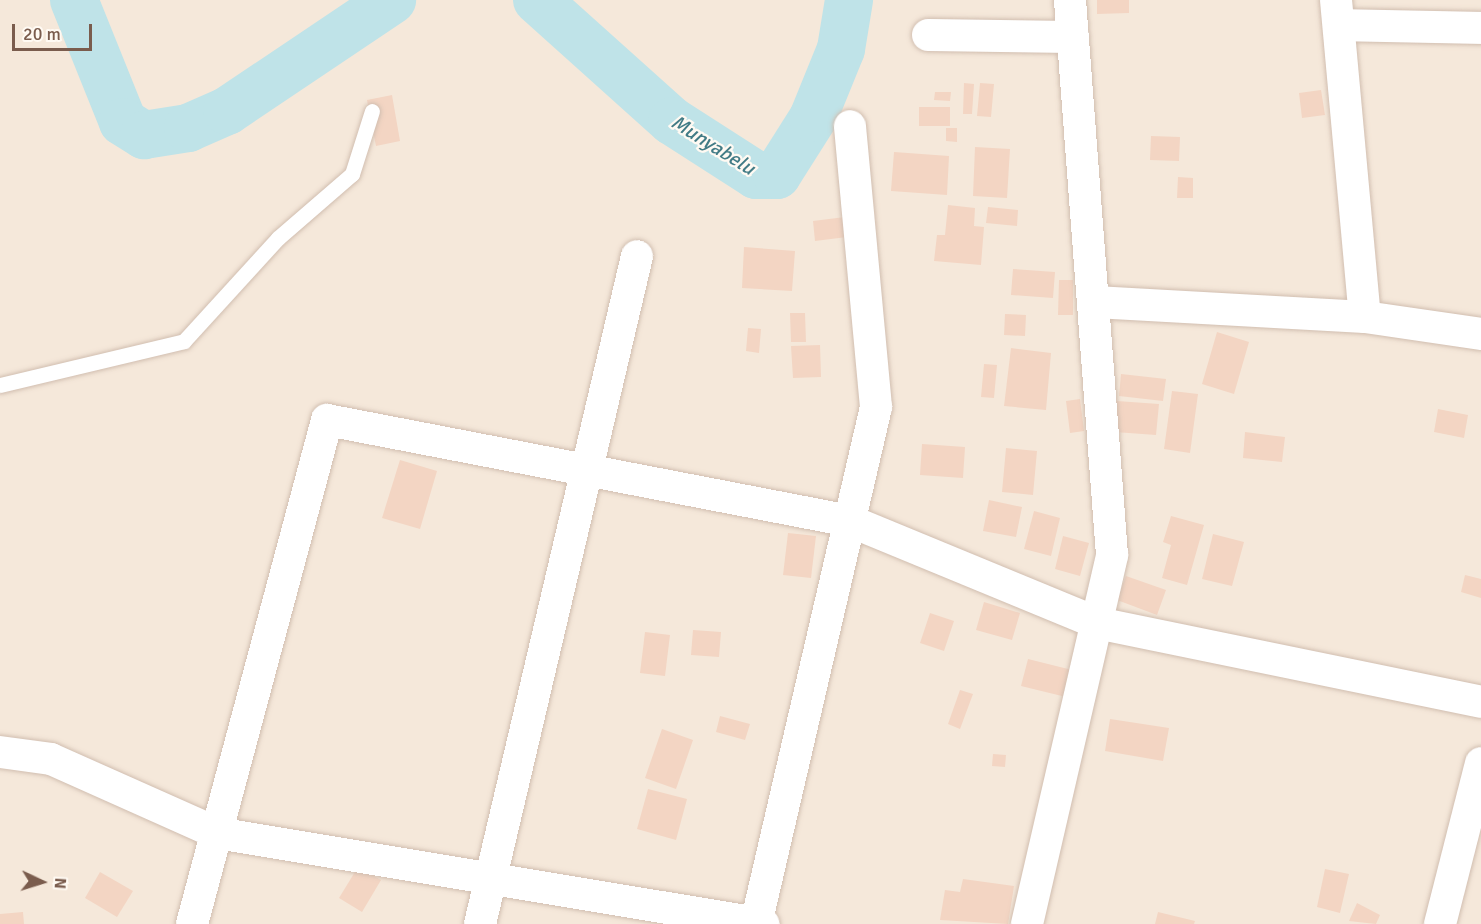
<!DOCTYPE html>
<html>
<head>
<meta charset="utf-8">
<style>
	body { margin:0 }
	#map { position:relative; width:1481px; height:924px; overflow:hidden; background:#fdf6ec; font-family:Signika,sans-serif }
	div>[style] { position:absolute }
	.residential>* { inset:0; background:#f5e8da }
	.river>* { height:48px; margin:-24px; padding:0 24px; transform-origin:24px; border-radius:24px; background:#bfe3e8 }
	.building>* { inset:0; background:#f3d5c3 }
	.roads { filter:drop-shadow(0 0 2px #d1beb0) drop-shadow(0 0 2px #d1beb0) }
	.lane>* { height:15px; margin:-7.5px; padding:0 7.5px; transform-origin:7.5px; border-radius:7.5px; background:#fff }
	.street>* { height:32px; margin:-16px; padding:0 16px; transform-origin:16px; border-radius:16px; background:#fff }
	span { translate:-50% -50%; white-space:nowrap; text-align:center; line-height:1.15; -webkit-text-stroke:4.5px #fffaf3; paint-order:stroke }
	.water-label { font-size:20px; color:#437c86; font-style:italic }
	.north { position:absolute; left:12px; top:852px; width:60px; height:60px; -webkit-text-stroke:4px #fffaf3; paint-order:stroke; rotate:94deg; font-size:16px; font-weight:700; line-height:24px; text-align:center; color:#7a5c4d }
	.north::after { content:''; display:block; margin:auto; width:21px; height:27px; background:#7a5c4d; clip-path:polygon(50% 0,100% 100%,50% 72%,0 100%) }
	.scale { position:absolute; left:12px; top:24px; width:80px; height:27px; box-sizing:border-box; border:3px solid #7a5c4d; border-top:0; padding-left:8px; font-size:18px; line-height:21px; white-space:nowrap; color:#7a5c4d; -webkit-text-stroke:4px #fffaf3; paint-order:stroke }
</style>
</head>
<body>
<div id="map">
	<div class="residential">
		<i style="clip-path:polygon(0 0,1481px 0,1481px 924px,0 924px)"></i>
	</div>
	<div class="river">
		<i style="left:74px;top:0;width:131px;rotate:68.1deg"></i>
		<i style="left:123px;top:122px;width:25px;rotate:32deg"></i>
		<i style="left:144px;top:135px;width:45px;rotate:-9deg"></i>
		<i style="left:188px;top:128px;width:43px;rotate:-23.6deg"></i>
		<i style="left:227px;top:111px;width:199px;rotate:-33.9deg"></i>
		<i style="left:537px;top:0;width:181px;rotate:41.9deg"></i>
		<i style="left:672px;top:121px;width:100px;rotate:32.7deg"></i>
		<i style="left:756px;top:175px;width:21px"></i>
		<i style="left:777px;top:175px;width:67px;rotate:-57.7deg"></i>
		<i style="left:813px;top:118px;width:74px;rotate:-67.9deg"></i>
		<i style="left:841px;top:49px;width:50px;rotate:-80.7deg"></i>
	</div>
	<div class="building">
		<i style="clip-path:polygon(1097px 0,1129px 0,1129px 13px,1097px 14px)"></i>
		<i style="clip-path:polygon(964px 83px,974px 84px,972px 114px,963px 114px)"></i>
		<i style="clip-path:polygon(980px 83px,994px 84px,991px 117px,977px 116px)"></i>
		<i style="clip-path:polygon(1321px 90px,1325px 115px,1302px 118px,1299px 93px)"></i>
		<i style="clip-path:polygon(935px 92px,951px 92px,950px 101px,934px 100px)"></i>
		<i style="clip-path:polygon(392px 95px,400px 141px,376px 146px,367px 100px)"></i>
		<i style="clip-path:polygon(919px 107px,950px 107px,950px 126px,919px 126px)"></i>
		<i style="clip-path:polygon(946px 128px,957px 128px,957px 142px,946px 141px)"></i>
		<i style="clip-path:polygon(1151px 136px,1180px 137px,1179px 161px,1150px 160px)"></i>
		<i style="clip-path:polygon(975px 147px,1010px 149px,1007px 198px,973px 196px)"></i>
		<i style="clip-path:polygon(894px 152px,949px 156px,947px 195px,891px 191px)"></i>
		<i style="clip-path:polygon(1178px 177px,1193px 178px,1193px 198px,1177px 198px)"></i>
		<i style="clip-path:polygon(948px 205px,975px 208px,974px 226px,984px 227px,981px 265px,934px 261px,937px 235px,945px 235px)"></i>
		<i style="clip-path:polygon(988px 207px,1018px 210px,1017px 226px,986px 223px)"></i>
		<i style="clip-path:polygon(845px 217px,847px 237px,815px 241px,813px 221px)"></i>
		<i style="clip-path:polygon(744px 247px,795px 251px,792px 291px,742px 288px)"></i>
		<i style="clip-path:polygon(1013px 269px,1055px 272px,1053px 298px,1011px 295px)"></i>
		<i style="clip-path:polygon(1059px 280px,1073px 280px,1073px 315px,1058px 315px)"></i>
		<i style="clip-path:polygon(790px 313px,805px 313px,806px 342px,791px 342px)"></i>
		<i style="clip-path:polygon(1005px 314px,1026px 315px,1025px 336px,1004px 335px)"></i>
		<i style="clip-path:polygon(748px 328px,761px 329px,759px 353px,746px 351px)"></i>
		<i style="clip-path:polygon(1217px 332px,1249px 342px,1234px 394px,1202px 384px)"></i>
		<i style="clip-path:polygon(820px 345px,821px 377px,793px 378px,791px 346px)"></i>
		<i style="clip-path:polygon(1011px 348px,1051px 353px,1046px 410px,1004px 406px)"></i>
		<i style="clip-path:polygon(984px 364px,997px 365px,994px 398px,981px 397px)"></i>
		<i style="clip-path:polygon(1121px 374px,1166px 379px,1163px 401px,1119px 396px)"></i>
		<i style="clip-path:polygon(1172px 391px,1198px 394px,1190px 453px,1164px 449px)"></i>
		<i style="clip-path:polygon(1080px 399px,1084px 431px,1070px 433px,1066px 401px)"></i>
		<i style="clip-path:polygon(1117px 401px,1159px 404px,1156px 435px,1115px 432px)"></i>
		<i style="clip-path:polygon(1438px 409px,1468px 415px,1464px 438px,1434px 432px)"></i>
		<i style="clip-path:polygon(1245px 432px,1285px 437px,1282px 462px,1243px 458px)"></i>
		<i style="clip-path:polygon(922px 444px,965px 447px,963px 478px,920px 475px)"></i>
		<i style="clip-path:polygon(1006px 448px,1037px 451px,1033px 495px,1002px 492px)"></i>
		<i style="clip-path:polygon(400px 460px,437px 471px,420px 529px,382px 518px)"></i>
		<i style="clip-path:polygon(989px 500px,1022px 507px,1016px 537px,983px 531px)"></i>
		<i style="clip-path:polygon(1034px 511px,1060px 518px,1051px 556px,1024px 549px)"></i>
		<i style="clip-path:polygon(1171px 516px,1204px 525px,1187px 585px,1162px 578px,1171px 545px,1163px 542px)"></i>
		<i style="clip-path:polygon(788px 533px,816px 536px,811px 578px,783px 575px)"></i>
		<i style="clip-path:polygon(1213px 534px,1244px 542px,1232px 586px,1202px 579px)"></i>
		<i style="clip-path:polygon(1063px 536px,1089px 543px,1080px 576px,1055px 569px)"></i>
		<i style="clip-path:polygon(1465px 575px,1481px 579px,1481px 598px,1461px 592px)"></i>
		<i style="clip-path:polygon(1126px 576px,1166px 590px,1157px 615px,1117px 600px)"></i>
		<i style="clip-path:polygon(984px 602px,1020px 613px,1012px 640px,976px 630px)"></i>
		<i style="clip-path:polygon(930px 613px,954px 621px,944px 651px,920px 643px)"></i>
		<i style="clip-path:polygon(693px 630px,721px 632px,719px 657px,691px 655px)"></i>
		<i style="clip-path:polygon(645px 632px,670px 635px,665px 676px,640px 673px)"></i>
		<i style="clip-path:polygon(1028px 659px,1072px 670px,1066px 697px,1021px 686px)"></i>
		<i style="clip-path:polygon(960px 690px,973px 694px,960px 729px,948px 724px)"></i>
		<i style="clip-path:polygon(720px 716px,750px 724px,745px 740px,716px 732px)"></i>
		<i style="clip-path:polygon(1110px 719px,1169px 728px,1163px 761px,1105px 751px)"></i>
		<i style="clip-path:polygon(662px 729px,693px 740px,676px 789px,645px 778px)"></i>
		<i style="clip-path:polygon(993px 754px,1006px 755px,1005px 767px,992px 766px)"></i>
		<i style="clip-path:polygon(648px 789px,687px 799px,676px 840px,637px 829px)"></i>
		<i style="clip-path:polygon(358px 867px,381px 880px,362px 912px,339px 898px)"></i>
		<i style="clip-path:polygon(1325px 869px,1349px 874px,1340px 913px,1317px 907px)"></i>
		<i style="clip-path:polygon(100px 872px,133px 891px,117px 917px,85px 898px)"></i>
		<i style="clip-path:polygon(963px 879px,1014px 886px,1008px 924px,940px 920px,945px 890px,960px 892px)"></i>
		<i style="clip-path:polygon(1357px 903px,1380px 915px,1376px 924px,1349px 921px)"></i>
		<i style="clip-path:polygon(23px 912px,24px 924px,0 924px,0 914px)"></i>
		<i style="clip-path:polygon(1158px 912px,1195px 921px,1194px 924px,1155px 924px)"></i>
	</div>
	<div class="roads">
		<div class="lane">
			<i style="left:0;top:385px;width:189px;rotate:-13.4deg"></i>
			<i style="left:184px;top:341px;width:139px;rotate:-47.6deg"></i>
			<i style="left:278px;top:238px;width:98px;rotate:-40.9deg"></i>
			<i style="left:352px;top:174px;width:66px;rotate:-72.4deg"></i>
		</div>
		<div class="street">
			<i style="left:1336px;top:0;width:318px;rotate:84.8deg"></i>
			<i style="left:1339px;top:25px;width:142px;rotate:1.2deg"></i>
			<i style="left:928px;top:35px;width:145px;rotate:0.8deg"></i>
			<i style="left:1095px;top:302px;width:270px;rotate:3.2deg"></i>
			<i style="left:1365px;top:317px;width:117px;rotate:8.3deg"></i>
			<i style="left:0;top:752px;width:51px;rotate:7.8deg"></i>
			<i style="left:51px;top:759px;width:182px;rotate:24deg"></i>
			<i style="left:217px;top:833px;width:554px;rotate:9.46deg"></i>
			<i style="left:192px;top:924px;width:522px;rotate:-75deg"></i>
			<i style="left:327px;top:420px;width:533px;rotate:10.93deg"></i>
			<i style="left:850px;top:521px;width:267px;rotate:22.4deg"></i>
			<i style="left:1097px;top:623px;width:392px;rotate:11.6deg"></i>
			<i style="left:480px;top:924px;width:686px;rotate:-76.77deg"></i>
			<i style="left:756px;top:924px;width:531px;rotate:-76.93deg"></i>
			<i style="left:876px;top:407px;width:282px;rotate:-95.3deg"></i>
			<i style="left:1027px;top:924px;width:379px;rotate:-77deg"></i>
			<i style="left:1112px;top:555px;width:557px;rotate:-94.33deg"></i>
			<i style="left:1440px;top:924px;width:166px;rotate:-75.7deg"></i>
		</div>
	</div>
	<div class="water-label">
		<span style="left:713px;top:145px;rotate:32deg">Munyabelu</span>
	</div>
	<div class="north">N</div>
	<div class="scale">20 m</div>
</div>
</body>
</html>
